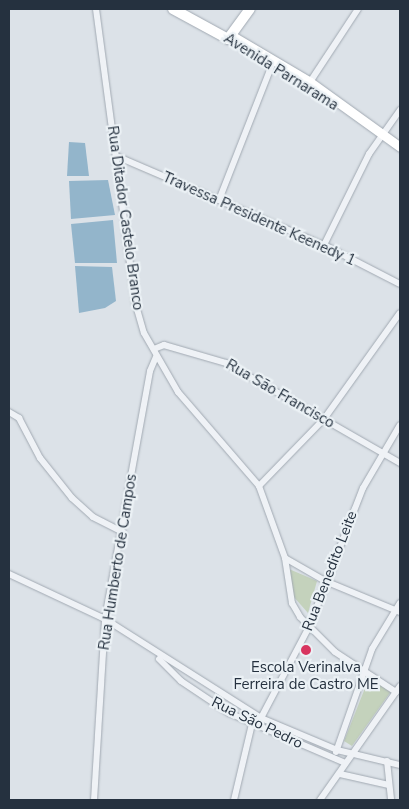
<!DOCTYPE html>
<html>
<head>
<meta charset="utf-8">
<style>
	body { margin:0 }
	#map { position:relative; width:409px; height:809px; overflow:hidden; background:#dce2e8; font-family:"Nunito Sans",sans-serif }
	div>[style] { position:absolute }
	.green>* { inset:0; background:#c4d2bc }
	.water>* { inset:0; background:#93b5cb }
	.roads { filter:drop-shadow(0 0 1px #a1a9b2) drop-shadow(0 0 1px #a1a9b2) }
	.street>* { height:6px; margin:-3px; padding:0 3px; transform-origin:3px; border-radius:3px; background:#eff2f6 }
	.secondary>* { height:9px; margin:-4.5px; padding:0 4.5px; transform-origin:4.5px; border-radius:4.5px; background:#fff }
	.primary>* { height:10px; margin:-5px; padding:0 5px; transform-origin:5px; border-radius:5px; background:#fff }
	.dots>* { width:14px; height:14px; translate:-50% -50%; box-sizing:border-box; border:2px solid #ebf1f5; border-radius:50% }
	span { translate:-50% -50%; white-space:nowrap; text-align:center; line-height:1.15; -webkit-text-stroke:4.5px #ebf1f5; paint-order:stroke }
	.street-label { font-size:15px; color:#25313f }
	.poi-label { font-size:15px; color:#25313f }
	.frame { position:absolute; inset:0; border:10px solid #25313f; pointer-events:none }
</style>
</head>
<body>
<div id="map">
	<div class="green">
		<i style="clip-path:polygon(289px 569px,317px 581px,308px 613px,293px 596px)"></i>
		<i style="clip-path:polygon(369px 678px,392px 690px,352px 746px,344px 741px)"></i>
	</div>
	<div class="water">
		<i style="clip-path:polygon(69px 142px,85px 143px,89px 176px,67px 176px)"></i>
		<i style="clip-path:polygon(108px 180px,115px 215px,71px 219px,69px 181px)"></i>
		<i style="clip-path:polygon(113px 220px,117px 263px,75px 263px,71px 224px)"></i>
		<i style="clip-path:polygon(75px 266px,112px 267px,116px 301px,105px 308px,79px 313px)"></i>
	</div>
	<div class="roads">
		<div class="street">
			<i style="left:96px;top:9px;width:296px;rotate:82.4deg"></i>
			<i style="left:135px;top:302px;width:32px;rotate:74deg"></i>
			<i style="left:144px;top:333px;width:68px;rotate:60deg"></i>
			<i style="left:178px;top:392px;width:124px;rotate:49.2deg"></i>
			<i style="left:259px;top:486px;width:77px;rotate:70.1deg"></i>
			<i style="left:285px;top:558px;width:46px;rotate:81.2deg"></i>
			<i style="left:292px;top:603px;width:16px;rotate:60deg"></i>
			<i style="left:300px;top:617px;width:49px;rotate:45deg"></i>
			<i style="left:335px;top:652px;width:73px;rotate:33.3deg"></i>
			<i style="left:310px;top:82px;width:87px;rotate:-56.7deg"></i>
			<i style="left:116px;top:156px;width:226px;rotate:23.2deg"></i>
			<i style="left:324px;top:245px;width:85px;rotate:27.2deg"></i>
			<i style="left:219px;top:200px;width:145px;rotate:-68.6deg"></i>
			<i style="left:324px;top:245px;width:102px;rotate:-63.7deg"></i>
			<i style="left:369px;top:154px;width:54px;rotate:-54.8deg"></i>
			<i style="left:154px;top:349px;width:11px;rotate:-22deg"></i>
			<i style="left:164px;top:345px;width:65px;rotate:16.2deg"></i>
			<i style="left:226px;top:363px;width:201px;rotate:29.9deg"></i>
			<i style="left:9px;top:412px;width:12px;rotate:31deg"></i>
			<i style="left:19px;top:418px;width:45px;rotate:62.3deg"></i>
			<i style="left:40px;top:458px;width:51px;rotate:51.3deg"></i>
			<i style="left:72px;top:498px;width:28px;rotate:42deg"></i>
			<i style="left:93px;top:517px;width:34px;rotate:27deg"></i>
			<i style="left:259px;top:486px;width:93px;rotate:-45.9deg"></i>
			<i style="left:324px;top:419px;width:130px;rotate:-54.4deg"></i>
			<i style="left:285px;top:558px;width:46px;rotate:29.9deg"></i>
			<i style="left:325px;top:581px;width:81px;rotate:22.5deg"></i>
			<i style="left:9px;top:574px;width:106px;rotate:25.1deg"></i>
			<i style="left:105px;top:619px;width:185px;rotate:32.4deg"></i>
			<i style="left:261px;top:718px;width:82px;rotate:22.8deg"></i>
			<i style="left:337px;top:750px;width:65px;rotate:13.4deg"></i>
			<i style="left:159px;top:659px;width:31px;rotate:45deg"></i>
			<i style="left:181px;top:681px;width:58px;rotate:33.7deg"></i>
			<i style="left:229px;top:713px;width:126px;rotate:23.3deg"></i>
			<i style="left:261px;top:718px;width:103px;rotate:-62.2deg"></i>
			<i style="left:309px;top:627px;width:149px;rotate:-68.8deg"></i>
			<i style="left:363px;top:488px;width:73px;rotate:-59.6deg"></i>
			<i style="left:336px;top:752px;width:109px;rotate:-70.7deg"></i>
			<i style="left:372px;top:649px;width:54px;rotate:-58.7deg"></i>
			<i style="left:387px;top:761px;width:39px;rotate:84deg"></i>
			<i style="left:340px;top:774px;width:50px;rotate:12.7deg"></i>
			<i style="left:94px;top:800px;width:181px;rotate:-86.5deg"></i>
			<i style="left:105px;top:619px;width:252px;rotate:-79.7deg"></i>
			<i style="left:150px;top:371px;width:15px;rotate:-67deg"></i>
			<i style="left:234px;top:800px;width:78px;rotate:-76.7deg"></i>
			<i style="left:320px;top:800px;width:139px;rotate:-54.9deg"></i>
		</div>
		<div class="secondary">
			<i style="left:231px;top:35px;width:92px;rotate:30.7deg"></i>
			<i style="left:310px;top:82px;width:111px;rotate:35.8deg"></i>
		</div>
		<div class="primary">
			<i style="left:173px;top:9px;width:63px;rotate:28.6deg"></i>
			<i style="left:228px;top:39px;width:37px;rotate:-54deg"></i>
		</div>
	</div>
	<div class="dots">
		<i style="left:306px;top:650px;background:#d83560"></i>
	</div>
	<div class="street-label">
		<span style="left:281px;top:72px;rotate:32deg">Avenida Parnarama</span>
		<span style="left:125px;top:218px;rotate:82deg">Rua Ditador Castelo Branco</span>
		<span style="left:259px;top:219px;rotate:24deg">Travessa Presidente Keenedy 1</span>
		<span style="left:280px;top:394px;rotate:30deg">Rua São Francisco</span>
		<span style="left:118px;top:562px;rotate:-81deg">Rua Humberto de Campos</span>
		<span style="left:330px;top:571px;rotate:-69deg">Rua Benedito Leite</span>
		<span style="left:257px;top:723px;rotate:26deg">Rua São Pedro</span>
	</div>
	<div class="poi-label">
		<span style="left:306px;top:676px">Escola Verinalva<br>Ferreira de Castro ME</span>
	</div>
	<div class="frame"></div>
</div>
</body>
</html>
